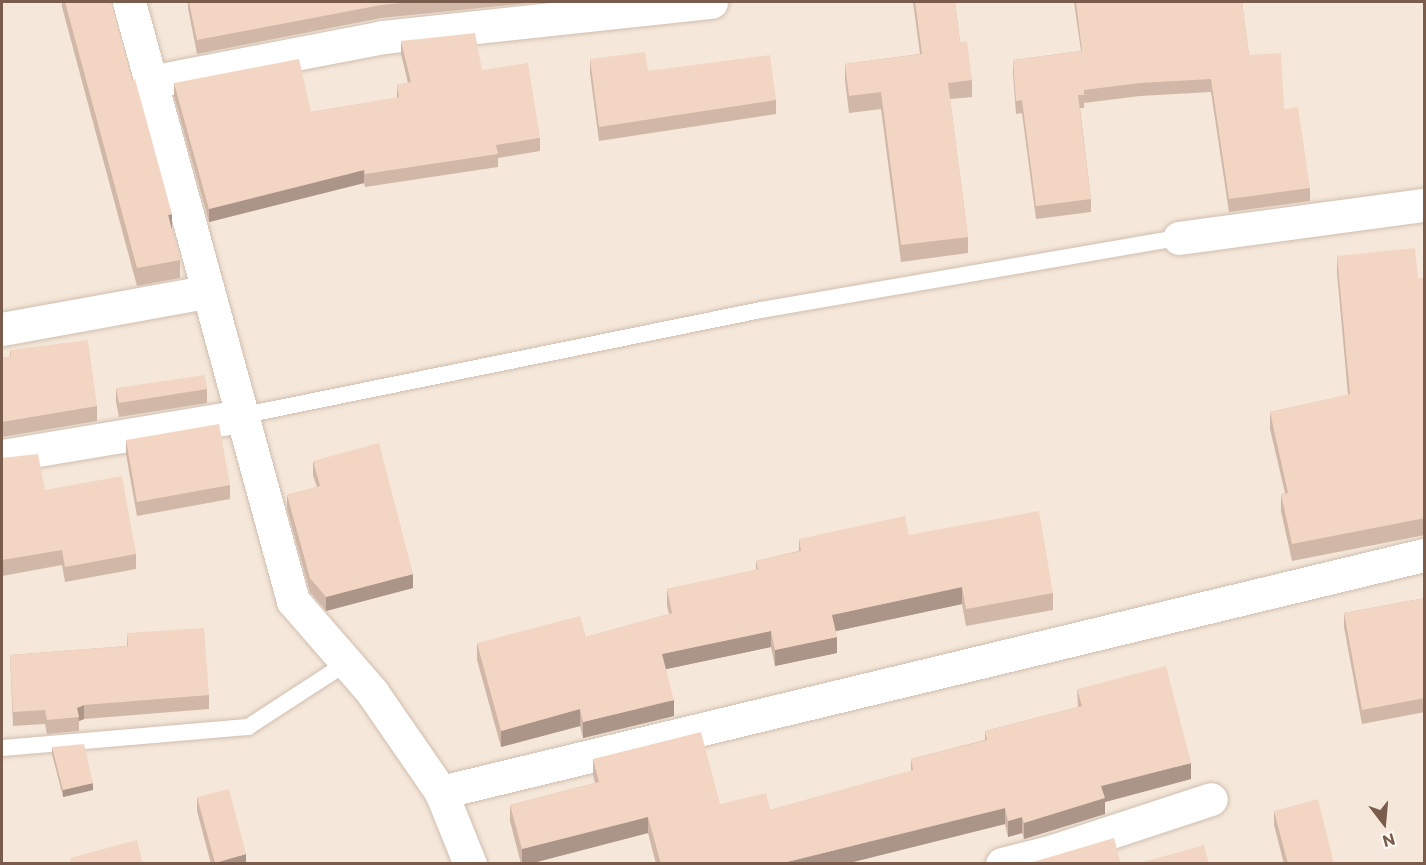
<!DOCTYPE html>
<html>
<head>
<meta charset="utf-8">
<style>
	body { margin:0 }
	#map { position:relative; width:1426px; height:865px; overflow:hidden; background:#fdf6ec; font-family:Commissioner,sans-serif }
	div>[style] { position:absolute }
	.residential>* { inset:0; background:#f5e8da }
	.roads { filter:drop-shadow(0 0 2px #d1beb0) drop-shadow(0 0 2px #d1beb0) }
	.service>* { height:16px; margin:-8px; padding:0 8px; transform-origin:8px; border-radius:8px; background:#fff }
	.minor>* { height:33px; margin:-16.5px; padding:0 16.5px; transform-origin:16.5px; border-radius:16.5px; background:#fff }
	.wall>* { inset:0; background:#d1b7a8 }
	.shaded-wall>* { inset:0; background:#aa9588 }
	.building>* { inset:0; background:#f3d5c3 }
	span { translate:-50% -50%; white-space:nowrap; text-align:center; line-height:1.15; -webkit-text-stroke:4.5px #fffaf3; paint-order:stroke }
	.frame { position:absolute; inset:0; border:3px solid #7a5c4d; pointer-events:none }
	.north { position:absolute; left:1354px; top:793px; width:60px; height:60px; -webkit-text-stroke:4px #fffaf3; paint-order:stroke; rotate:164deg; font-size:16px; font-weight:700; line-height:24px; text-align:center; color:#7a5c4d }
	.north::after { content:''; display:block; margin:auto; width:21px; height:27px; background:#7a5c4d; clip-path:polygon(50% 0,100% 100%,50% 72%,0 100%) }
</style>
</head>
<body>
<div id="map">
	<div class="residential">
		<i style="clip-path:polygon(2px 2px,1424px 2px,1424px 863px,2px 864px)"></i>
	</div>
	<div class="roads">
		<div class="service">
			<i style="left:240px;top:416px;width:532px;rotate:-11.5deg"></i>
			<i style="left:761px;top:310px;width:424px;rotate:-9.8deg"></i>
			<i style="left:2px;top:748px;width:247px;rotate:-4.9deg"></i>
			<i style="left:248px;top:727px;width:119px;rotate:-33deg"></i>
		</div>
		<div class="minor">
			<i style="left:129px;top:2px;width:621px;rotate:74.69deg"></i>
			<i style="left:293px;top:601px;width:121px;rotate:49deg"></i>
			<i style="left:372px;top:692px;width:121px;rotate:55.4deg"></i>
			<i style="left:441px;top:792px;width:78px;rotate:68.1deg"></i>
			<i style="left:150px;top:82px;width:237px;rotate:-10.9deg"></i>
			<i style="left:383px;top:37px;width:330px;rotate:-6.1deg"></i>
			<i style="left:1179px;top:238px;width:247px;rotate:-7.7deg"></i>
			<i style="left:2px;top:329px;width:207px;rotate:-10.3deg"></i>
			<i style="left:2px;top:456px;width:241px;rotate:-9.5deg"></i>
			<i style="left:441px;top:792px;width:1011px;rotate:-13.56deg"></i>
			<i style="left:1002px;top:864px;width:53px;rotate:-14.3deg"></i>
			<i style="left:1053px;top:851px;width:166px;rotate:-18.2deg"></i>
		</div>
	</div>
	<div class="wall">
		<i style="clip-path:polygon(62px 2px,111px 2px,180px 260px,180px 278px,137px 286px,62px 7px)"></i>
		<i style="clip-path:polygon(188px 2px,539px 2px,381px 18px,197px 54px,188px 8px)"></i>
		<i style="clip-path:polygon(913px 2px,955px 2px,960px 42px,972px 80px,972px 97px,950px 99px,968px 237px,968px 253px,901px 262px,881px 109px,849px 113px,845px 80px,845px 64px,920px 54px)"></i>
		<i style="clip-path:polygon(1074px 2px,1242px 2px,1249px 55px,1284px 109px,1310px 188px,1310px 201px,1229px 212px,1211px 92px,1140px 96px,1084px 103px,1084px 108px,1080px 108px,1091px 199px,1091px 212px,1036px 219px,1022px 113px,1016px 114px,1013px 73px,1013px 60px,1081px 51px)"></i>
		<i style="clip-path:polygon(401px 41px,482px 70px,540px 138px,540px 151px,498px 158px,498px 167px,365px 187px,364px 183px,209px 222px,174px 96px,174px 83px,311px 112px,397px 98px,397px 85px,408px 83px,401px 54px)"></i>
		<i style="clip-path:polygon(590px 59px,648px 71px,776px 100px,776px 114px,599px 141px,590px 73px)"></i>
		<i style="clip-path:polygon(1337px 256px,1418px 279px,1425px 278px,1425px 535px,1292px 561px,1281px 511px,1281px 494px,1285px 493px,1270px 429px,1270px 412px,1348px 395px,1337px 273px)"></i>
		<i style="clip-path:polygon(10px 350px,97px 406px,97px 421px,2px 437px,2px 358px,10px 357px)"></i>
		<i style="clip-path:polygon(116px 388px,207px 389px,207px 403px,119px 417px,116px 402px)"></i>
		<i style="clip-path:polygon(126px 440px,230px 485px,230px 499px,137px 516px,126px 454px)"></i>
		<i style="clip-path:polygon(2px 458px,45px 490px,136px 554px,136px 569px,65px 582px,62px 565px,2px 576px)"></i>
		<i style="clip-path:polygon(313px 461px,413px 588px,326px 611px,310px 592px,287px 509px,287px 495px,317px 487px,313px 475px)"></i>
		<i style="clip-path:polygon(909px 535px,1053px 593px,1053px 610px,966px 626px,962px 604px,836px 631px,837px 653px,775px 666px,771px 647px,666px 669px,674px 716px,583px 738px,580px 726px,501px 747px,477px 660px,477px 643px,586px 637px,669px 614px,667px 606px,667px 589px,756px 570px,756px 561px,799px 551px,799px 539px)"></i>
		<i style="clip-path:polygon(1425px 598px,1425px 712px,1362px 724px,1344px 627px,1344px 613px)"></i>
		<i style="clip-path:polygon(127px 633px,209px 695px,209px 709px,84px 719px,79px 721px,79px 731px,47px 734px,45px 724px,13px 726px,10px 655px,127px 646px)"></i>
		<i style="clip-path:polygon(1077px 689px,1191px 779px,1105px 802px,1105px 814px,1024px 839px,1022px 833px,1008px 837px,1005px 824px,845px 864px,656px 864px,648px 833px,529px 864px,521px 864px,510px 821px,510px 805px,595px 783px,593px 775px,593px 759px,720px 804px,770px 810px,911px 771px,911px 759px,985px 740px,985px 731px,1078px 707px)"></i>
		<i style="clip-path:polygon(52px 747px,93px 790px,63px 797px,52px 754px)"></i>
		<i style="clip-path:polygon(197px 797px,246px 864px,211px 864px,197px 811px)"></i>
		<i style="clip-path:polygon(1274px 811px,1334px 864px,1284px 864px,1274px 825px)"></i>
	</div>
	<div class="shaded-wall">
		<i style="clip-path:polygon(364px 170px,364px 183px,209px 222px,209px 209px)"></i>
		<i style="clip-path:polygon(172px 214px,172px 231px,168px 215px)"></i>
		<i style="clip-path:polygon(413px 574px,413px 588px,326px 611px,326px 597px)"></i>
		<i style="clip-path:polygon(962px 587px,962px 604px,832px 632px,832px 615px)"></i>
		<i style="clip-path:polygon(771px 631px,771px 647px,662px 670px,662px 654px)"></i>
		<i style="clip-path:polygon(837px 637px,837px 653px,775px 666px,775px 650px)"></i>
		<i style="clip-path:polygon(674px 700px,674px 716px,583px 738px,583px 722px)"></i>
		<i style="clip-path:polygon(84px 705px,84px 719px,79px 721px,77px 708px)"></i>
		<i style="clip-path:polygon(580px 709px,580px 726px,501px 747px,501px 731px)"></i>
		<i style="clip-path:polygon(1191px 763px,1191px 779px,1105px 802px,1105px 814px,1024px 839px,1024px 823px,1101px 786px)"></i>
		<i style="clip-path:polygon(93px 783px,93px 790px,63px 797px,63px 790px)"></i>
		<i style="clip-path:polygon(1005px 808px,1005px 824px,845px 864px,779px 864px)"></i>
		<i style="clip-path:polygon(648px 817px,648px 833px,529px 864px,522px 864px,522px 849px)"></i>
		<i style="clip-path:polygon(1022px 817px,1022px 833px,1008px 837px,1008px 821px)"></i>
		<i style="clip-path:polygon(246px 854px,246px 864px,215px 864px,215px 863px)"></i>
	</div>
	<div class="building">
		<i style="clip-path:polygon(65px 2px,111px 2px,132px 80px,135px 79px,172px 214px,168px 215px,180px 260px,137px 268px)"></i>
		<i style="clip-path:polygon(189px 2px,412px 2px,381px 5px,197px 40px)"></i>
		<i style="clip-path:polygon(915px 2px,955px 2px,960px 42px,967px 41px,972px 80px,948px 83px,968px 237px,901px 245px,881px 92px,849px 96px,845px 64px,922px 54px)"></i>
		<i style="clip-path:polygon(1076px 2px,1242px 2px,1249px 55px,1281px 53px,1284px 109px,1298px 107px,1310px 188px,1229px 199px,1211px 79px,1140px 83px,1084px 90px,1084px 95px,1078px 95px,1091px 199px,1036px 206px,1022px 100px,1016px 101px,1013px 60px,1082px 51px)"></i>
		<i style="clip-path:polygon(475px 33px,482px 70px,528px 63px,540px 138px,496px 145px,498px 154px,365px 174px,364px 170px,209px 209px,174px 83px,299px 59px,311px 112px,399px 97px,397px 85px,411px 82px,401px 41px)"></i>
		<i style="clip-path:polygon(645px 52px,648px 71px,770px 55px,776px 100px,599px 127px,590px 59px)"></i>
		<i style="clip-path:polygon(1415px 248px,1418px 279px,1425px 278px,1425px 518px,1292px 544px,1281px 494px,1288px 493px,1270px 412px,1350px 394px,1337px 256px)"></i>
		<i style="clip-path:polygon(88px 340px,97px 406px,2px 422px,2px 358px,11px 356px,10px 350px)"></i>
		<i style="clip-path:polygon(205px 375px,207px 389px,119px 403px,116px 388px)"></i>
		<i style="clip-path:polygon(219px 424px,230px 485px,137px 502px,126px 440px)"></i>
		<i style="clip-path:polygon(379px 443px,413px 574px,326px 597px,310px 578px,287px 495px,320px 486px,313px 461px)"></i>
		<i style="clip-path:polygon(38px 454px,45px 490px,122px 476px,136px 554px,65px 567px,62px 550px,2px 560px,2px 458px)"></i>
		<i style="clip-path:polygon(1039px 511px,1053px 593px,966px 609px,962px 587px,832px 615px,837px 637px,775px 650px,771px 631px,662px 654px,674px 700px,583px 722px,580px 709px,501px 731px,477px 643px,580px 616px,586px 637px,672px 613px,667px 589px,758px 569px,756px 561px,801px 551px,799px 539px,905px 516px,909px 535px)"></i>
		<i style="clip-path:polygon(1425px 598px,1425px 698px,1362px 710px,1344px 613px)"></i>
		<i style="clip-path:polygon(204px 628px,209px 695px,84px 705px,77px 708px,79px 717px,47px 720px,45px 710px,13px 712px,10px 655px,128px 646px,127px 633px)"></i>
		<i style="clip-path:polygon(1166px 666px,1191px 763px,1101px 786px,1105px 798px,1024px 823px,1022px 817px,1008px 821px,1005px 808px,779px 864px,661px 864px,648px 817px,522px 849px,510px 805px,599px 782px,593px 759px,701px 732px,720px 804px,766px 793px,770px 810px,913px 770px,911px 759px,987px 740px,985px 731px,1082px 706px,1077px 689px)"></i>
		<i style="clip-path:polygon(84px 744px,93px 783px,63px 790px,52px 747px)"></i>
		<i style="clip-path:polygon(229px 789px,246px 854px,215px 863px,197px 797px)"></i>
		<i style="clip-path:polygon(1318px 799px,1334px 864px,1288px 864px,1274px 811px)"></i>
		<i style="clip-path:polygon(1114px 838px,1121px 864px,1034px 864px,1033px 862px)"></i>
		<i style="clip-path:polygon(137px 840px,143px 864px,72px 864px,70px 858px)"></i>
		<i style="clip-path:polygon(1204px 845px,1209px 864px,1136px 864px)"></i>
	</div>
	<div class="frame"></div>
	<div class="north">N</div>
</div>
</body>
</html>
